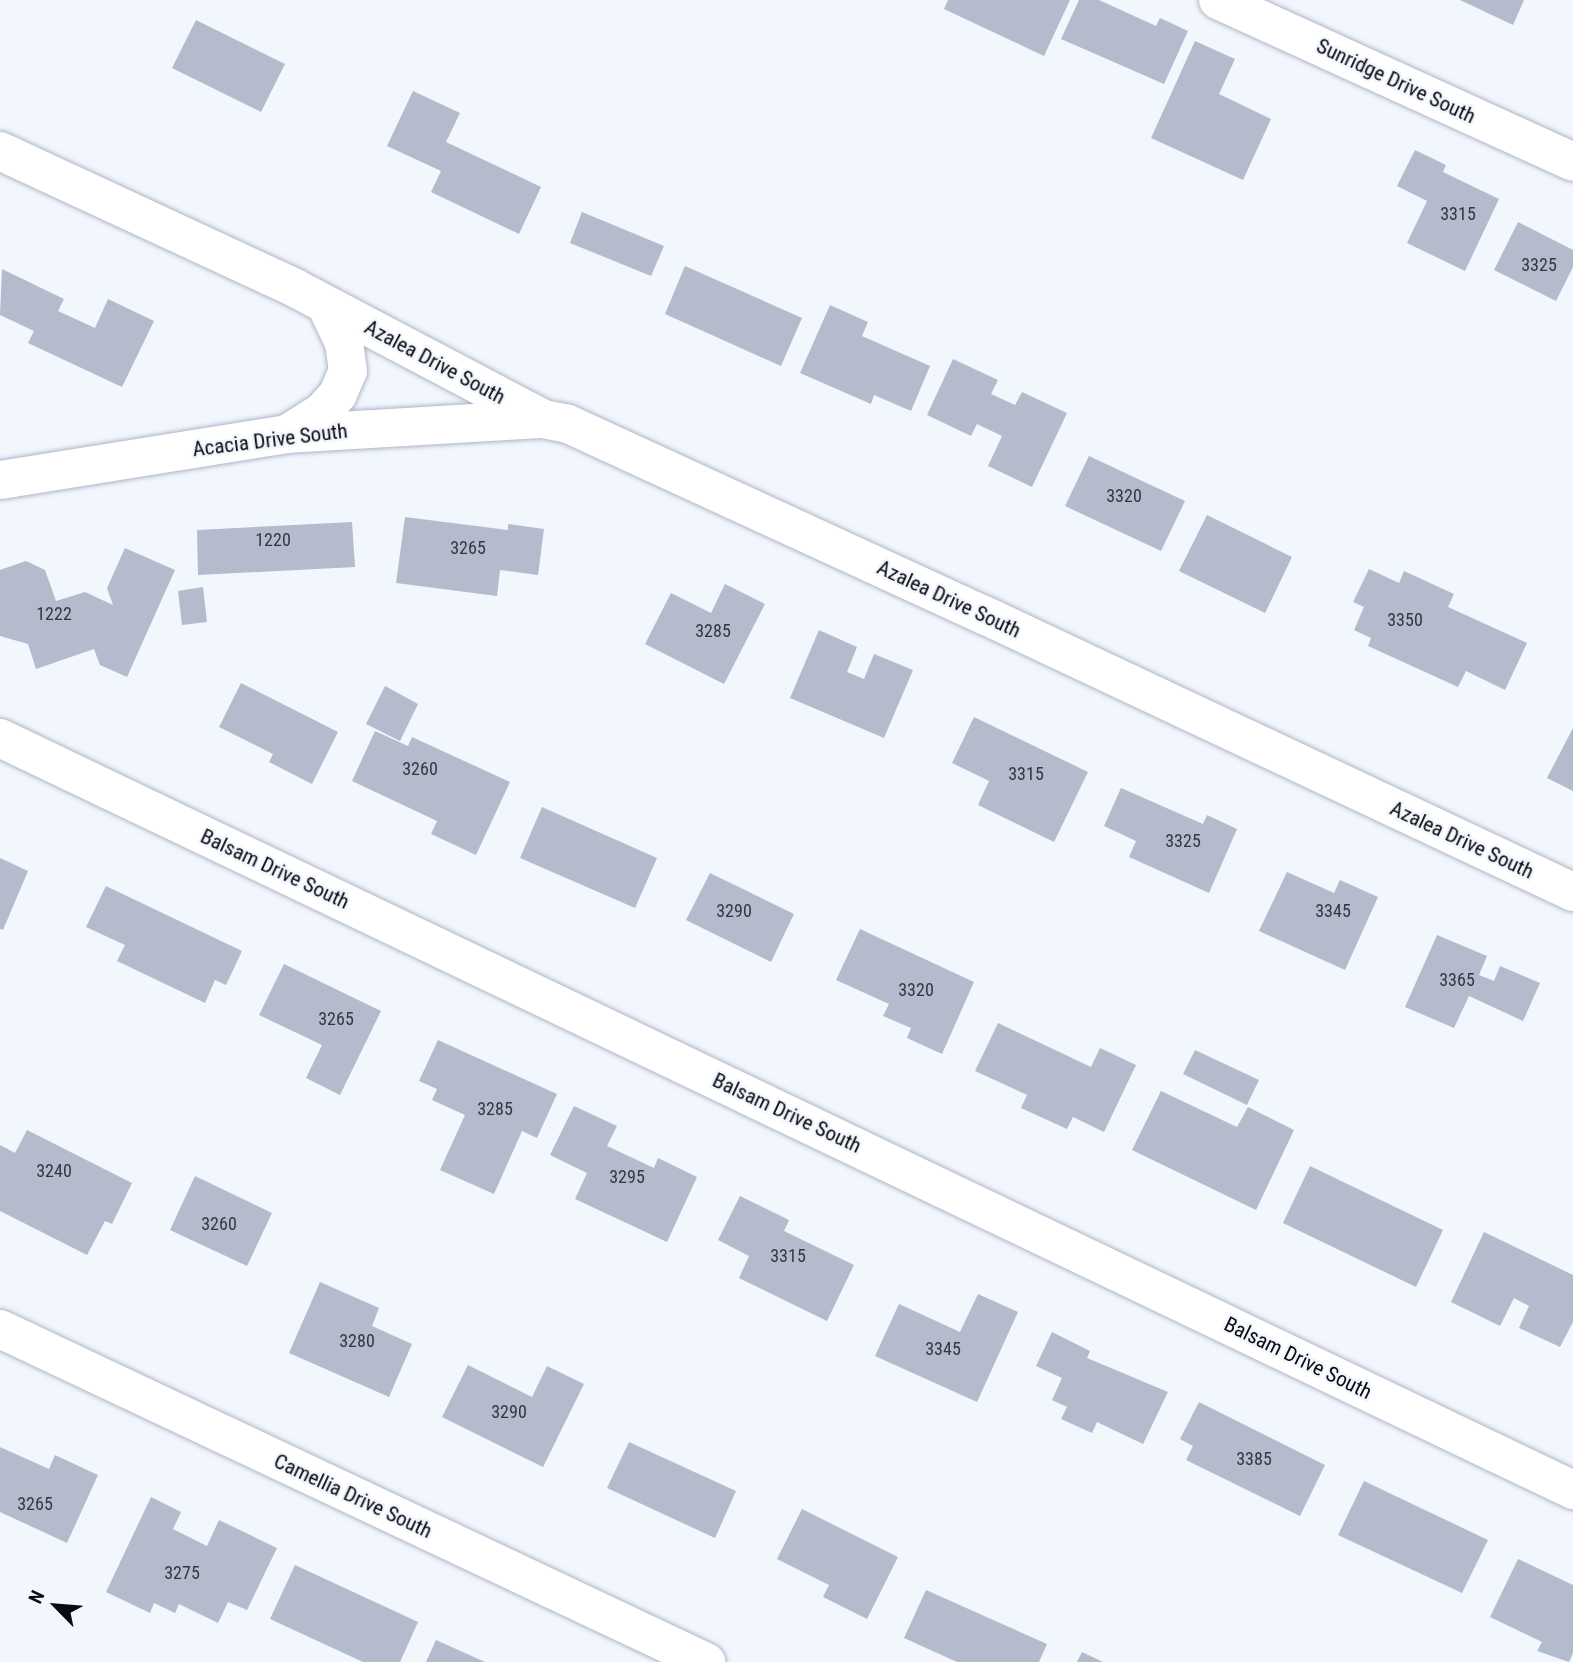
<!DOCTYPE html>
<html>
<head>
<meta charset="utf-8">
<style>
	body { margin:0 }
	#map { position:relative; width:1573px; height:1662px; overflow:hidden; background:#f2f6fd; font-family:"Roboto Condensed",sans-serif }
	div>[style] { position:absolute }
	.building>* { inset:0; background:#b3bbcc }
	.roads { filter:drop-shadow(0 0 2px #aeb6c7) drop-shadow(0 0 2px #aeb6c7) }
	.minor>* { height:38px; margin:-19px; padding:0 19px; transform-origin:19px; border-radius:19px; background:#fff }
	span { translate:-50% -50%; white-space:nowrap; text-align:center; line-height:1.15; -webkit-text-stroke:5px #f2f6fd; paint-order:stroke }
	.number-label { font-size:18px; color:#343740 }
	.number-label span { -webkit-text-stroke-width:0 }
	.street-label { font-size:21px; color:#090b11 }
	.north { position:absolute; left:21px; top:1571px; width:70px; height:70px; -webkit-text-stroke:5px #f2f6fd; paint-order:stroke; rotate:295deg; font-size:19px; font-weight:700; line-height:28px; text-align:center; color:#090b11 }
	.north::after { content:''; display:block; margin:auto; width:24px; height:32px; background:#090b11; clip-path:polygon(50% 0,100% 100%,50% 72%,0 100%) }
</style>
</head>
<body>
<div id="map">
	<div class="building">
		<i style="clip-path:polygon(948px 0,1070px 0,1044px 56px,944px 9px)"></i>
		<i style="clip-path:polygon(1079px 0,1099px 0,1156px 26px,1160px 18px,1188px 31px,1164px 84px,1061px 39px)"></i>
		<i style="clip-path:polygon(1460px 0,1524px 0,1513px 25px)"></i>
		<i style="clip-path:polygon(196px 20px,285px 64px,261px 112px,172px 68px)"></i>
		<i style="clip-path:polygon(1195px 41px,1235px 59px,1219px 94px,1271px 119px,1243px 180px,1151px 138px)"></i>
		<i style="clip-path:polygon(413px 91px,460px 113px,446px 142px,541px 187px,519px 234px,431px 192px,441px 171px,387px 146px)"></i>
		<i style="clip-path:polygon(1415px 150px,1446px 165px,1443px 172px,1499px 199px,1465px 271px,1407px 243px,1427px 201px,1397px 186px)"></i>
		<i style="clip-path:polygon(582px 212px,664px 246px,651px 276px,570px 243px)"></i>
		<i style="clip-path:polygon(1518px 222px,1573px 250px,1573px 267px,1556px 301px,1494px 270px)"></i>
		<i style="clip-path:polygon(685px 266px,802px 318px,781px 366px,665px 314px)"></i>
		<i style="clip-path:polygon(2px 269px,64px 299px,58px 311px,95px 328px,108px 299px,154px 321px,122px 387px,28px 343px,34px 331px,0 315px)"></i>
		<i style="clip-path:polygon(830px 305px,868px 322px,862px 336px,930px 366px,911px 411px,874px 395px,871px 404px,800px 373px)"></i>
		<i style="clip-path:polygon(953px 359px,998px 380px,991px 394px,1015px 405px,1022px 392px,1067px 413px,1032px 487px,988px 466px,1002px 436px,977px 424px,971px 436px,927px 415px)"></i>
		<i style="clip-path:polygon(1089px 456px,1185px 501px,1161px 551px,1065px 506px)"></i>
		<i style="clip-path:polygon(1207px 515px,1292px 557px,1265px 613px,1179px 571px)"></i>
		<i style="clip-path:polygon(405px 517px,508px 530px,508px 524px,544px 529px,538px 575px,500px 570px,497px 596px,396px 583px)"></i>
		<i style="clip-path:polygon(352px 522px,355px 567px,198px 575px,197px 530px)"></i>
		<i style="clip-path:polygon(125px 548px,175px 570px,127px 677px,100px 665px,94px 649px,36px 669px,28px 644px,0 636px,0 570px,26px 561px,45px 570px,56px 601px,85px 592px,113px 605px,107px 588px)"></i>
		<i style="clip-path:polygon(1369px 569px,1399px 583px,1404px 571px,1454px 594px,1448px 607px,1527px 643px,1505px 690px,1466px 671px,1458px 687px,1368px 646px,1371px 638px,1354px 630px,1364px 607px,1353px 602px)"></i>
		<i style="clip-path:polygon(725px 584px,765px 604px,724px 684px,645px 644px,671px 593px,711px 613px)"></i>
		<i style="clip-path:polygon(203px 587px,207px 622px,182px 625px,178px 591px)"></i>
		<i style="clip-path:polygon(819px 630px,857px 647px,847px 672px,864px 679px,874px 654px,913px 670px,884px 738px,790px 698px)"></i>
		<i style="clip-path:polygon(241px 683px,338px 732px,312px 784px,269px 762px,273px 754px,219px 727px)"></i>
		<i style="clip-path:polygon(385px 686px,418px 704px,400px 741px,366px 724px)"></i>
		<i style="clip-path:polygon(974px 717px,1088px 772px,1054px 842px,978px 805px,989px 781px,952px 763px)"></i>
		<i style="clip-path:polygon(1573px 728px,1573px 791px,1547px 778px)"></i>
		<i style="clip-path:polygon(375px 731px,408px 746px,412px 737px,510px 782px,476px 855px,431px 834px,437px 821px,352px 781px)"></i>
		<i style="clip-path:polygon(1121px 788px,1203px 824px,1207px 815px,1237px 829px,1209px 893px,1129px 857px,1136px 841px,1104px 826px)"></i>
		<i style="clip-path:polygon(542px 807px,657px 858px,635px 908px,520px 858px)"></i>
		<i style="clip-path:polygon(0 858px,28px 871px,3px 930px,0 929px)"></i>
		<i style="clip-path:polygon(1287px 872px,1334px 893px,1340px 880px,1378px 897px,1345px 970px,1259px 931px)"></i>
		<i style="clip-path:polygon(710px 873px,794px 914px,771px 962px,686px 920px)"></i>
		<i style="clip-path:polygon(106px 886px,242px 951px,226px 985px,215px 980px,205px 1003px,117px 961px,125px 945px,86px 927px)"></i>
		<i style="clip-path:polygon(860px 929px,974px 982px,942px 1054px,907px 1038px,911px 1028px,883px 1016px,889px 1004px,836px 980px)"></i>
		<i style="clip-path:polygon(1437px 935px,1487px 956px,1479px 975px,1494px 981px,1500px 966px,1540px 983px,1523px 1021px,1469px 996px,1454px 1028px,1405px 1007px)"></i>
		<i style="clip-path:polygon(284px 964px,381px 1011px,340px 1095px,306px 1078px,322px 1045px,259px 1015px)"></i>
		<i style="clip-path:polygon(998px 1023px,1091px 1067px,1100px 1048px,1136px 1065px,1104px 1132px,1073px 1117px,1067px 1129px,1021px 1108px,1027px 1095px,975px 1071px)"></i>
		<i style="clip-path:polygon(438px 1040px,557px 1094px,537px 1138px,522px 1131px,494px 1194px,440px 1170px,465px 1115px,432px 1100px,437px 1089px,419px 1081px)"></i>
		<i style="clip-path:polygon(1195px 1050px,1259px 1080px,1247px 1105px,1183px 1074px)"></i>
		<i style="clip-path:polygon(1161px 1091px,1237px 1127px,1248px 1107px,1294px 1130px,1256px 1210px,1132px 1150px)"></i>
		<i style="clip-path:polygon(574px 1106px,617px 1126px,607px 1146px,654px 1168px,658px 1158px,697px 1177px,667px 1242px,575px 1199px,587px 1173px,550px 1155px)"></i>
		<i style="clip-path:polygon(27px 1130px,132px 1183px,112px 1224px,105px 1221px,87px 1255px,0 1211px,0 1145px,15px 1153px)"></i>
		<i style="clip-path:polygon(1310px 1166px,1443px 1230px,1416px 1287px,1283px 1223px)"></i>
		<i style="clip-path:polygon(195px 1176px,272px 1213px,247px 1266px,170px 1230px)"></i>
		<i style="clip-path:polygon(740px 1196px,789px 1220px,784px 1231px,854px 1265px,827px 1321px,739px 1278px,749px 1256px,718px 1240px)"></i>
		<i style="clip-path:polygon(1484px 1232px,1573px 1275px,1573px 1322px,1560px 1347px,1519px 1328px,1529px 1306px,1514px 1298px,1500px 1326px,1451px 1302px)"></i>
		<i style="clip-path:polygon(320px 1282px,379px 1308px,372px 1326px,412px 1344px,389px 1397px,289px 1353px)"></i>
		<i style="clip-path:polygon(978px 1294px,1018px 1312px,977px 1402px,875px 1356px,899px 1304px,960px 1332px)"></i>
		<i style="clip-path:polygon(1052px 1332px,1090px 1351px,1087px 1358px,1168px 1392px,1143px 1444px,1097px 1422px,1092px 1433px,1061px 1419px,1067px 1407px,1052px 1400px,1062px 1378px,1036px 1366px)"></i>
		<i style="clip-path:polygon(468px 1365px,532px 1397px,547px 1366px,584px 1384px,543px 1467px,442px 1417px)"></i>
		<i style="clip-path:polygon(1199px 1402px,1325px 1465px,1300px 1516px,1186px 1460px,1193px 1446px,1180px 1439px)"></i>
		<i style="clip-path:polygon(629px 1442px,736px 1491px,715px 1538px,607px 1488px)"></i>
		<i style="clip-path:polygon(0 1447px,49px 1469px,55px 1455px,98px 1475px,67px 1543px,0 1512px)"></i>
		<i style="clip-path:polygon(1364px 1481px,1488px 1540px,1462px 1593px,1338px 1535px)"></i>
		<i style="clip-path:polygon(151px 1497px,181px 1512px,173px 1529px,207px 1546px,219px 1520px,277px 1548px,247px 1610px,228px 1602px,218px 1623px,179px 1604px,175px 1613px,154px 1603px,150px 1613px,106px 1592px)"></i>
		<i style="clip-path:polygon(802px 1509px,898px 1557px,867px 1619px,823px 1597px,829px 1585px,777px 1559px)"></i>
		<i style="clip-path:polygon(1518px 1559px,1573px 1585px,1573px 1653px,1569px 1662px,1537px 1651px,1542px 1642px,1490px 1617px)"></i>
		<i style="clip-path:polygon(295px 1565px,418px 1622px,400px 1662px,363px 1662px,270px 1619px)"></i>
		<i style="clip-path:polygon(926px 1590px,1047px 1644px,1039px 1662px,957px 1662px,904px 1638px)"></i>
		<i style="clip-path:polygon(436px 1640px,485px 1662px,426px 1662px)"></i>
		<i style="clip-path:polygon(1082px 1652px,1103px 1662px,1077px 1662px)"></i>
	</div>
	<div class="roads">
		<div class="minor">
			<i style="left:1218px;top:0;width:390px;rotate:24.5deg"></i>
			<i style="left:0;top:151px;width:325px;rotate:24.9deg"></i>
			<i style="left:295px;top:288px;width:280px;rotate:27.8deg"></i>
			<i style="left:543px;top:419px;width:25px;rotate:11deg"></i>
			<i style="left:568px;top:424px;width:458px;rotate:24.7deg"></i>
			<i style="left:984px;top:615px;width:651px;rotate:25.19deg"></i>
			<i style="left:287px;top:434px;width:41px;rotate:-32.2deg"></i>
			<i style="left:322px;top:412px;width:24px;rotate:-48deg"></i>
			<i style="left:338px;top:394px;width:25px;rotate:-67deg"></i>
			<i style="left:348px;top:371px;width:28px;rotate:-98deg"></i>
			<i style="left:344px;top:343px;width:42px;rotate:-115.3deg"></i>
			<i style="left:0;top:480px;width:291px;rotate:-9.1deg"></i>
			<i style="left:287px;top:434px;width:256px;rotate:-3.4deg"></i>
			<i style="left:0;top:738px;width:1744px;rotate:25.55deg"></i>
			<i style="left:0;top:1329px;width:781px;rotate:25.25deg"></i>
		</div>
	</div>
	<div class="number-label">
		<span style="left:1458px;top:214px">3315</span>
		<span style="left:1539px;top:265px">3325</span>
		<span style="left:1124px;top:496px">3320</span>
		<span style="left:273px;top:540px">1220</span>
		<span style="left:468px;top:548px">3265</span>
		<span style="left:54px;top:614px">1222</span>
		<span style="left:1405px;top:620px">3350</span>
		<span style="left:713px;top:631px">3285</span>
		<span style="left:420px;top:769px">3260</span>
		<span style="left:1026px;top:774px">3315</span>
		<span style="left:1183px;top:841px">3325</span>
		<span style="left:734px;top:911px">3290</span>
		<span style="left:1333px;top:911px">3345</span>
		<span style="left:1457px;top:980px">3365</span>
		<span style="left:916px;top:990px">3320</span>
		<span style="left:336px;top:1019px">3265</span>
		<span style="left:495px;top:1109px">3285</span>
		<span style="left:54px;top:1171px">3240</span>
		<span style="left:627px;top:1177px">3295</span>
		<span style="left:219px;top:1224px">3260</span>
		<span style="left:788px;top:1256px">3315</span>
		<span style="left:357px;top:1341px">3280</span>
		<span style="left:943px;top:1349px">3345</span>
		<span style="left:509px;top:1412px">3290</span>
		<span style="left:1254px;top:1459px">3385</span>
		<span style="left:35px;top:1504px">3265</span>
		<span style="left:182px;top:1573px">3275</span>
	</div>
	<div class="street-label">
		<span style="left:1396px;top:81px;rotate:25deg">Sunridge Drive South</span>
		<span style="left:435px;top:362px;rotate:28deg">Azalea Drive South</span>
		<span style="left:270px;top:440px;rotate:-7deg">Acacia Drive South</span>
		<span style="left:949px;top:599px;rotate:25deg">Azalea Drive South</span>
		<span style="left:1462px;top:840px;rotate:25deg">Azalea Drive South</span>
		<span style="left:275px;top:869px;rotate:25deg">Balsam Drive South</span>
		<span style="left:787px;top:1113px;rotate:25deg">Balsam Drive South</span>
		<span style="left:1298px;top:1358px;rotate:26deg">Balsam Drive South</span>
		<span style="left:353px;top:1496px;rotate:25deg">Camellia Drive South</span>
	</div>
	<div class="north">N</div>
</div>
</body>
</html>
